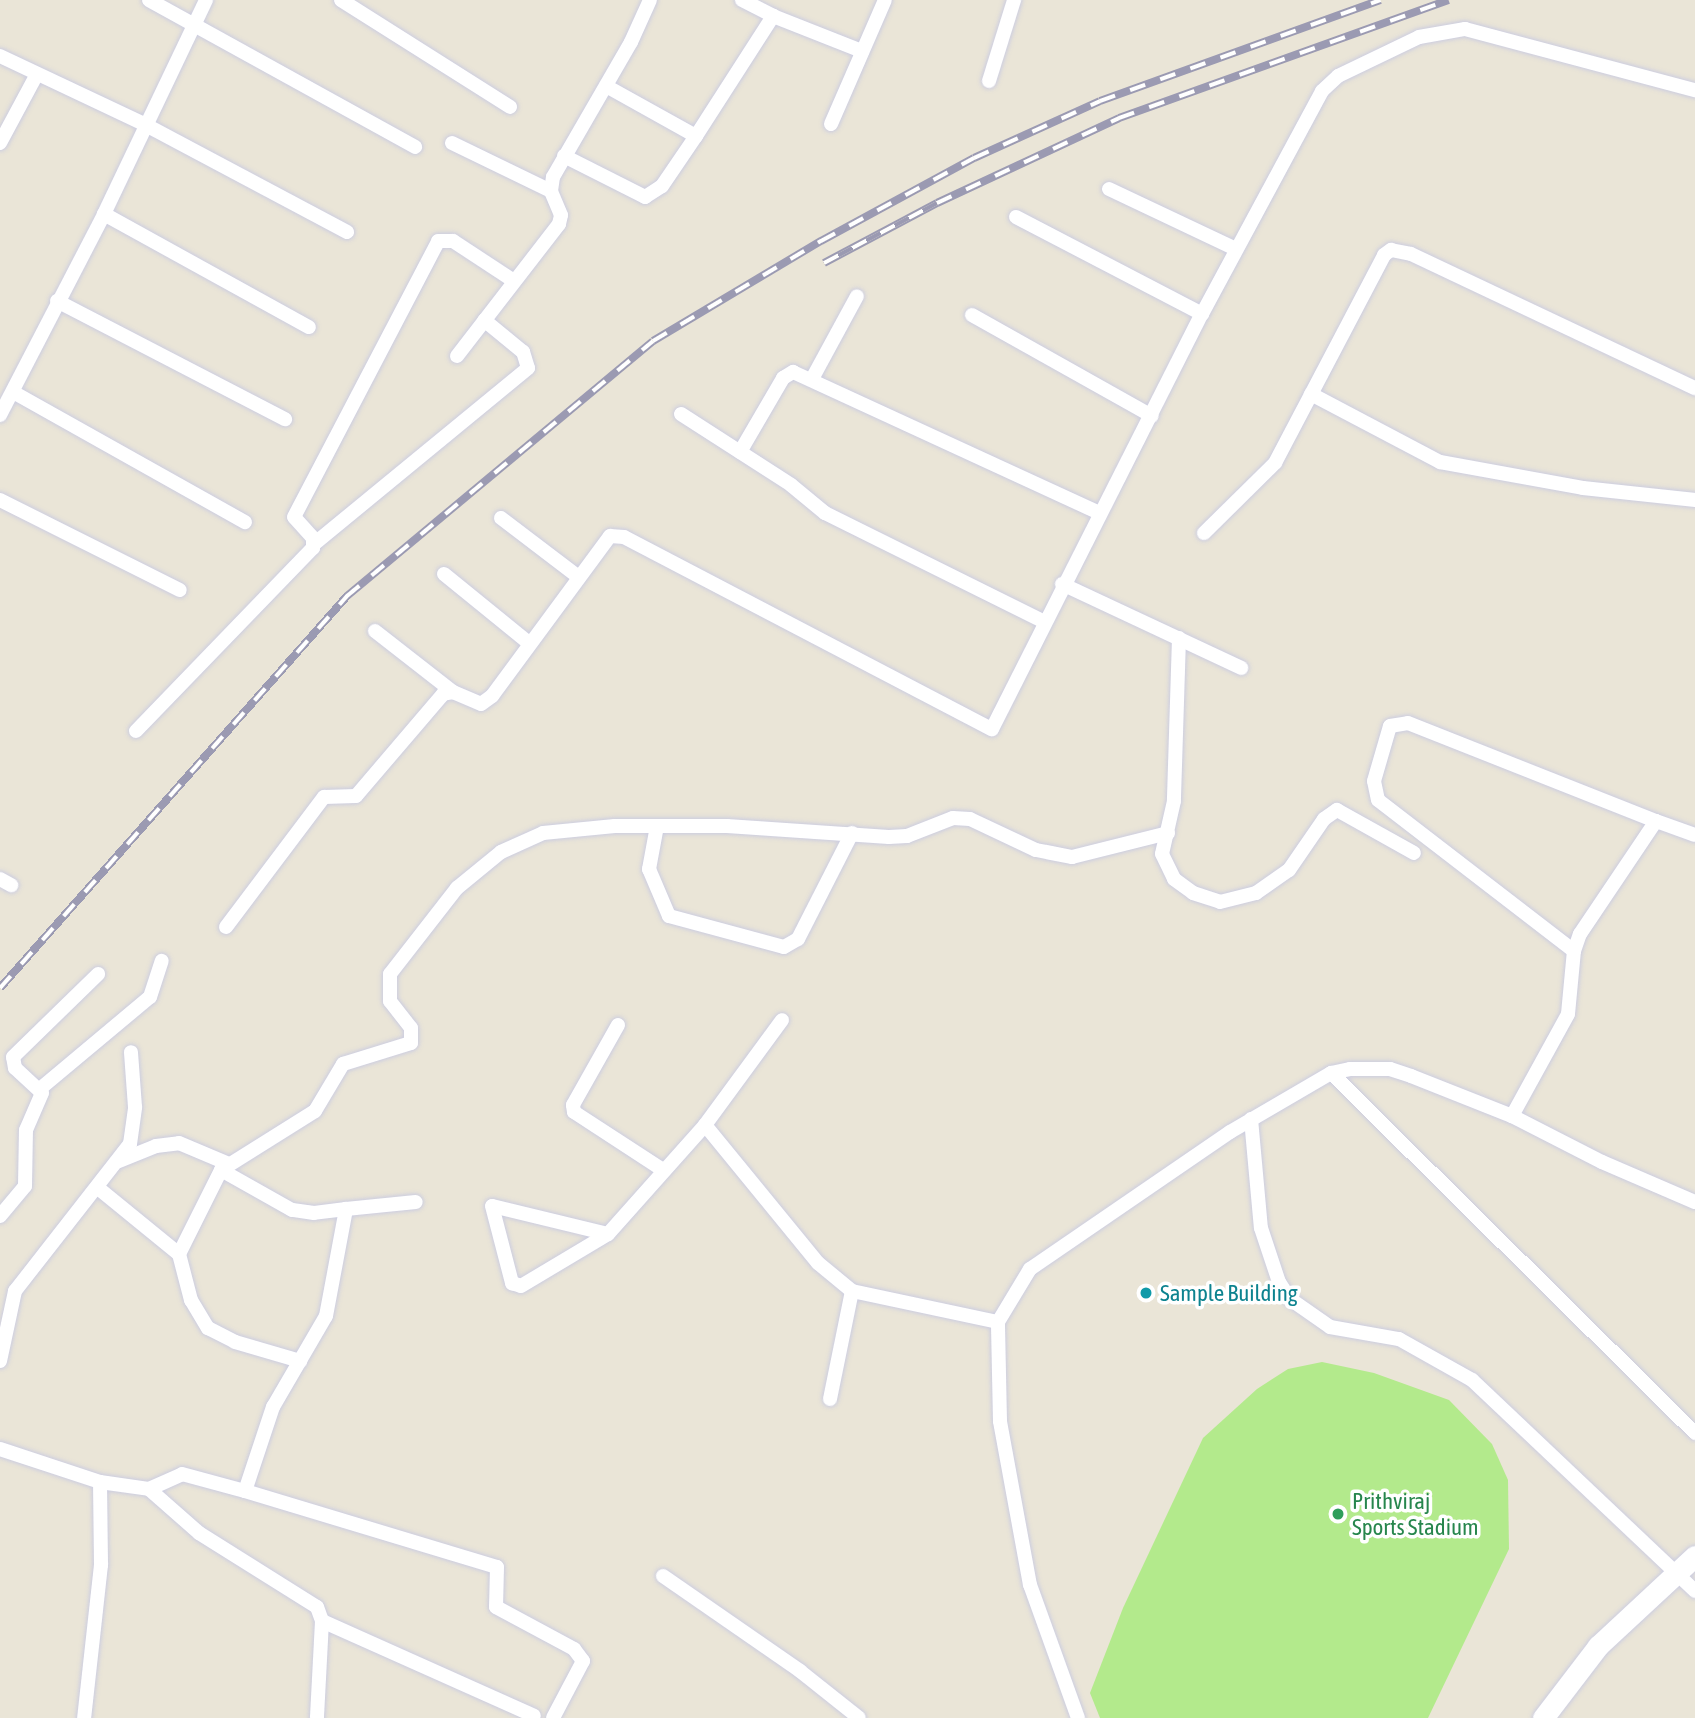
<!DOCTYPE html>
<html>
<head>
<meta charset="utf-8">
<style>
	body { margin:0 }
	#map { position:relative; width:1695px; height:1718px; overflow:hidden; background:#eae5d7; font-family:"Asap Condensed",sans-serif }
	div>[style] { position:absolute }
	.pitch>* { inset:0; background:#b3ea8c }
	.roads { filter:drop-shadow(0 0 2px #cccde0) drop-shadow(0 0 2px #cccde0) }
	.street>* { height:14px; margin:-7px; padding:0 7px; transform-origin:7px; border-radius:7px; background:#fff }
	.secondary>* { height:21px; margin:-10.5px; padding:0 10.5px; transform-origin:10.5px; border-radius:10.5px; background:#fff }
	.rail>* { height:8px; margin-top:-4px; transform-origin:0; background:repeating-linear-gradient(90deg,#fff 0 16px,#9b9ab2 0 32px); box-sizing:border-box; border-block:2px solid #9b9ab2 }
	.dots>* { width:19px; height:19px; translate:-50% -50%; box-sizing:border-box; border:4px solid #fff; border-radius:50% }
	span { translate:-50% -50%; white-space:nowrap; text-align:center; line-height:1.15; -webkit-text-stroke:7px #fff; paint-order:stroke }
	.culture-label { font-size:23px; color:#0d838f }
	.left { translate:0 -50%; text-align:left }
	.leisure-label { font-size:23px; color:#27864d }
</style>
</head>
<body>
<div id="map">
	<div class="pitch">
		<i style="clip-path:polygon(1322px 1362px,1374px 1373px,1449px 1400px,1492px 1444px,1508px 1480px,1509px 1549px,1428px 1718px,1100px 1718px,1090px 1693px,1123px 1608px,1203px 1438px,1257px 1389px,1288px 1369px)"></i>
	</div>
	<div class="roads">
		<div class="street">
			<i style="left:149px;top:0;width:304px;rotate:28.9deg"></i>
			<i style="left:341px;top:0;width:200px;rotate:32.3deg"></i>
			<i style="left:742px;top:0;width:35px;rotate:27deg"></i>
			<i style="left:0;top:56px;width:159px;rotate:25.3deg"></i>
			<i style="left:144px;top:124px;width:230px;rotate:28deg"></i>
			<i style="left:989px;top:81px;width:85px;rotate:-72.8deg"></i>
			<i style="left:606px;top:86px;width:103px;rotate:29.1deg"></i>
			<i style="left:696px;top:136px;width:143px;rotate:-57.3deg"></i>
			<i style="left:773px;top:16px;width:96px;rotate:21.5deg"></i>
			<i style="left:831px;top:124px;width:135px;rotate:-66.5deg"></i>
			<i style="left:0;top:143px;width:78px;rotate:-61.8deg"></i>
			<i style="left:452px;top:143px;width:110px;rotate:25.9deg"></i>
			<i style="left:564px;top:156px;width:91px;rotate:26.8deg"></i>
			<i style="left:645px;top:197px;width:20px;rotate:-33deg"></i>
			<i style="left:662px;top:186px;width:60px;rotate:-55.8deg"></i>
			<i style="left:1109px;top:189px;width:140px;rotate:25.3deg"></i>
			<i style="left:104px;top:214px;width:234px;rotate:28.9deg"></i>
			<i style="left:1016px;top:217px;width:210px;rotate:27.5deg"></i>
			<i style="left:57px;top:301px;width:257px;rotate:27.4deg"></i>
			<i style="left:972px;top:315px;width:206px;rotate:29.3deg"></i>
			<i style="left:457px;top:356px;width:167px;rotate:-52.3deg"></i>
			<i style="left:559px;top:224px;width:9px;rotate:-77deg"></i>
			<i style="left:561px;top:215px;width:26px;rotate:-113deg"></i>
			<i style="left:551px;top:191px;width:14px;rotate:-82deg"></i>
			<i style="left:553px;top:177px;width:156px;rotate:-60deg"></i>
			<i style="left:631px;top:42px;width:46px;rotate:-65.7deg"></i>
			<i style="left:812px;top:379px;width:94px;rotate:-61.5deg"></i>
			<i style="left:13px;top:392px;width:266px;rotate:29.3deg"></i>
			<i style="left:1311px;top:394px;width:146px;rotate:27.8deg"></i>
			<i style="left:1440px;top:462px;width:145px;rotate:10.3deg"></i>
			<i style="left:1583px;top:488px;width:113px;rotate:6.1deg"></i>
			<i style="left:681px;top:414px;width:131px;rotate:32.8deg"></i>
			<i style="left:791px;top:485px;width:44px;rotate:39.5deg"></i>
			<i style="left:825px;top:513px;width:243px;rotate:26.4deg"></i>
			<i style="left:0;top:415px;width:226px;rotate:-62.6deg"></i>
			<i style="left:104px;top:214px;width:237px;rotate:-64.5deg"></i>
			<i style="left:740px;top:452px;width:86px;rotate:-59.8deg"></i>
			<i style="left:783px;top:378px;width:12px;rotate:-31deg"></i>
			<i style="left:793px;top:372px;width:337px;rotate:24.7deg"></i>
			<i style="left:0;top:500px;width:201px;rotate:26.6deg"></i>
			<i style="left:501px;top:518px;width:96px;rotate:37.3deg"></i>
			<i style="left:1204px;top:533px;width:100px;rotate:-44.6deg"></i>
			<i style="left:1275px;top:463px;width:235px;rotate:-62.3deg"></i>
			<i style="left:1384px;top:255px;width:9px;rotate:-36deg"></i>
			<i style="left:1391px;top:250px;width:20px;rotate:11deg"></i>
			<i style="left:1411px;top:254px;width:314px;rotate:25.3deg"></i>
			<i style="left:314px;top:544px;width:277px;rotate:-39.4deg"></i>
			<i style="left:528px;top:368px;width:17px;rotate:-107deg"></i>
			<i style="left:523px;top:352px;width:50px;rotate:-140.6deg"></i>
			<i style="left:444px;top:574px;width:109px;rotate:39.1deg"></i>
			<i style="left:1062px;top:584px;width:198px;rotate:25.1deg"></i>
			<i style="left:375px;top:631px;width:99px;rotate:38deg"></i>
			<i style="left:1179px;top:638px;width:163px;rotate:91.8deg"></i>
			<i style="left:1174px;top:801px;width:54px;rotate:102.8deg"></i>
			<i style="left:1162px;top:854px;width:28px;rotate:64deg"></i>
			<i style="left:1174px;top:879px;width:24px;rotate:36deg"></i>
			<i style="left:1193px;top:893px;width:28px;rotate:18deg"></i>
			<i style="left:1220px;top:902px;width:37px;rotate:-14deg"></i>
			<i style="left:1256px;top:893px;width:40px;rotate:-34.9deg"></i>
			<i style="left:1289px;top:870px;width:62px;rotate:-55.5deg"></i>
			<i style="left:1324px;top:819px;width:16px;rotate:-35deg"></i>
			<i style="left:1337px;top:810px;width:88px;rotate:29.2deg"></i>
			<i style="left:136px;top:731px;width:255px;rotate:-46deg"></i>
			<i style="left:313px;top:548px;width:10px;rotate:-90deg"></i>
			<i style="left:313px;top:538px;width:28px;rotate:-132deg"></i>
			<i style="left:294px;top:517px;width:311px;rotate:-62.4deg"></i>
			<i style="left:438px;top:241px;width:15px"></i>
			<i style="left:453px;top:241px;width:73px;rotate:33.3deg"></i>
			<i style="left:657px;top:826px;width:44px;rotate:100.5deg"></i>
			<i style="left:649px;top:869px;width:51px;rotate:66.9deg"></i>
			<i style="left:669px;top:916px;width:119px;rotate:15.1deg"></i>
			<i style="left:784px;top:947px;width:16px;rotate:-30deg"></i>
			<i style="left:798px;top:939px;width:119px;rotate:-63deg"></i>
			<i style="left:0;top:879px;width:13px;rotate:29deg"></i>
			<i style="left:226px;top:927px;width:163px;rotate:-53deg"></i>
			<i style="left:324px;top:797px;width:32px;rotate:-2deg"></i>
			<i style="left:356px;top:796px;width:134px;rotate:-49.5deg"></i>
			<i style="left:443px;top:694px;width:10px;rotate:-11deg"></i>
			<i style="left:453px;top:692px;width:30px;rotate:23deg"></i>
			<i style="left:481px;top:704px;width:14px;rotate:-36deg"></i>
			<i style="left:492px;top:696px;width:199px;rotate:-53.6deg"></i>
			<i style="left:610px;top:536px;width:14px;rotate:4deg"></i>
			<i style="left:624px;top:537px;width:415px;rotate:27.6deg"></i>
			<i style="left:992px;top:729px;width:465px;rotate:-63.2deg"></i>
			<i style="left:1202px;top:314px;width:253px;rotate:-61.7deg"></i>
			<i style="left:1322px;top:91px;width:22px;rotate:-43deg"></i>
			<i style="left:1338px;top:76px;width:90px;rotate:-25.7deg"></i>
			<i style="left:1419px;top:37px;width:47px;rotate:-9.9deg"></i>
			<i style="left:1465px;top:29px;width:238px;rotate:14.9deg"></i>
			<i style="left:1574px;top:951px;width:247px;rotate:-142.4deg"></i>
			<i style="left:1378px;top:800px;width:19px;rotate:-102deg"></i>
			<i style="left:1374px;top:781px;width:57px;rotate:-73.8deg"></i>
			<i style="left:1390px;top:726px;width:18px;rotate:-9deg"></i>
			<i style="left:1408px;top:723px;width:267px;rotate:21.6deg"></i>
			<i style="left:618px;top:1025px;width:92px;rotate:119.4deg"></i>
			<i style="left:573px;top:1105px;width:7px;rotate:82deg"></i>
			<i style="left:574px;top:1112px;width:106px;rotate:33.1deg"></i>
			<i style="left:1331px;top:1073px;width:512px;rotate:44.68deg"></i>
			<i style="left:41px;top:1088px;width:142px;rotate:-39.9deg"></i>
			<i style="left:150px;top:997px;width:38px;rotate:-72deg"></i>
			<i style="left:1512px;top:1116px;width:116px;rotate:-61.2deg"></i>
			<i style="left:1568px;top:1014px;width:63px;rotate:-84.6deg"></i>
			<i style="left:1574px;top:951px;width:18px;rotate:-71deg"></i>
			<i style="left:1580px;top:934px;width:136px;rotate:-56.1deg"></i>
			<i style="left:1656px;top:821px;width:41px;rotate:19.7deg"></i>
			<i style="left:1251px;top:1119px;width:109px;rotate:84.8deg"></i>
			<i style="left:1261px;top:1228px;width:57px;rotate:71.6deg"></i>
			<i style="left:1279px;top:1282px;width:20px;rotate:57deg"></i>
			<i style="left:1290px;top:1299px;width:49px;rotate:35deg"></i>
			<i style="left:1330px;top:1327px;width:70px;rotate:9.9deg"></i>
			<i style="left:1399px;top:1339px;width:84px;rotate:29.3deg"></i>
			<i style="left:1472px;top:1380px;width:307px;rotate:43.4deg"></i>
			<i style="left:705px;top:1125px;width:130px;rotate:-53.7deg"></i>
			<i style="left:119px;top:1161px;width:40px;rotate:-22deg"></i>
			<i style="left:156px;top:1146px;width:23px;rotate:-7deg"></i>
			<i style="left:179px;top:1143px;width:54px;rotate:22.8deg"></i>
			<i style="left:98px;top:1188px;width:104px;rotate:39.2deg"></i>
			<i style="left:179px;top:1254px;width:94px;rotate:-63.4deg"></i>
			<i style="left:221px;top:1170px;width:111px;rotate:-32.1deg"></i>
			<i style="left:315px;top:1111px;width:55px;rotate:-59.2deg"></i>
			<i style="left:343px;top:1064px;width:71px;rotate:-17.2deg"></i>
			<i style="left:411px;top:1043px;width:15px;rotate:-90deg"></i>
			<i style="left:411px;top:1028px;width:34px;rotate:-128deg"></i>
			<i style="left:390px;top:1001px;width:27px;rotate:-90deg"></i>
			<i style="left:390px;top:974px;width:109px;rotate:-52.1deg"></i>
			<i style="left:457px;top:888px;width:57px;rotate:-39.3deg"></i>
			<i style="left:501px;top:852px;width:46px;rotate:-24.3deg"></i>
			<i style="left:543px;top:833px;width:72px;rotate:-5.6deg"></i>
			<i style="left:615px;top:826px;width:112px"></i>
			<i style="left:727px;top:826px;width:162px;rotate:3.9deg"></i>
			<i style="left:889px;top:837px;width:18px;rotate:-3deg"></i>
			<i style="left:907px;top:836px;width:49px;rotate:-21.4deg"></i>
			<i style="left:953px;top:818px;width:17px;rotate:3deg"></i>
			<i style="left:970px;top:819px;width:73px;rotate:25.2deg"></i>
			<i style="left:1036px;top:850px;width:37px;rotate:11deg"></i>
			<i style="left:1072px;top:857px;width:99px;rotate:-14deg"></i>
			<i style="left:346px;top:1209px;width:70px;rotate:-5.7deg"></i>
			<i style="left:0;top:1216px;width:39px;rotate:-50deg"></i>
			<i style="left:25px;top:1186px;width:56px;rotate:-89deg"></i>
			<i style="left:26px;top:1130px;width:40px;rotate:-66.6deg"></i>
			<i style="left:42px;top:1093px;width:37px;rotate:-137deg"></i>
			<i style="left:15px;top:1068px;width:11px;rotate:-100deg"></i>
			<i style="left:13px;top:1057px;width:119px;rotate:-44.3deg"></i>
			<i style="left:608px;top:1234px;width:119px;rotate:-166.4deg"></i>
			<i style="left:492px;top:1206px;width:80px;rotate:75.4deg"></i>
			<i style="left:512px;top:1283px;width:9px;rotate:18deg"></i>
			<i style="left:521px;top:1286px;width:101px;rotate:-30.9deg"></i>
			<i style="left:608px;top:1234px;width:146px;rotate:-48.3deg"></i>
			<i style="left:705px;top:1125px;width:178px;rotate:50.7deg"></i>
			<i style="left:818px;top:1263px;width:44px;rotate:39.5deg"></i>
			<i style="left:852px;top:1291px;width:149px;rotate:12deg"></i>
			<i style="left:179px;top:1254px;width:48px;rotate:75.4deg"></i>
			<i style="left:191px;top:1300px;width:33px;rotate:59deg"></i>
			<i style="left:208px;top:1328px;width:30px;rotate:27deg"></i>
			<i style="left:235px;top:1342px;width:68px;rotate:16.3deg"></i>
			<i style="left:0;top:1361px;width:72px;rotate:-77.9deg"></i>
			<i style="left:15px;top:1291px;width:187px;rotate:-52deg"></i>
			<i style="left:130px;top:1144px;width:37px;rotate:-82deg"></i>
			<i style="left:135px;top:1107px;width:55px;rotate:-94.2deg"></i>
			<i style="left:830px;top:1399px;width:110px;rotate:-78.5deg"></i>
			<i style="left:0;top:1449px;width:105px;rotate:18.3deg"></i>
			<i style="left:100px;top:1482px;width:83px;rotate:89.3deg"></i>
			<i style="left:101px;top:1565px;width:154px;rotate:96.3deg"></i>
			<i style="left:100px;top:1482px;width:49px;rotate:8.1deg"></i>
			<i style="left:149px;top:1489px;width:36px;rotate:-24deg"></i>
			<i style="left:182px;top:1474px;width:65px;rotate:15.1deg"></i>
			<i style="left:245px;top:1491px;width:89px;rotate:-71.6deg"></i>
			<i style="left:273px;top:1407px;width:105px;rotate:-59.8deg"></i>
			<i style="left:326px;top:1316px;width:109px;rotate:-79.4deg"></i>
			<i style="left:346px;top:1209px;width:32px;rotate:173deg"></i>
			<i style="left:314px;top:1213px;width:22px;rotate:-172deg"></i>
			<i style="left:292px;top:1210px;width:81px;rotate:-150.6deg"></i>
			<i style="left:149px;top:1489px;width:67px;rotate:41.3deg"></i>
			<i style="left:199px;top:1533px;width:139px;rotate:32.1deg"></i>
			<i style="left:317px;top:1607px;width:15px;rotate:70deg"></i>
			<i style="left:322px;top:1621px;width:97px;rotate:93deg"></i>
			<i style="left:245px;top:1491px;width:263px;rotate:16.8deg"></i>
			<i style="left:497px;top:1567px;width:40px;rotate:91.4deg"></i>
			<i style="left:496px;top:1607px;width:89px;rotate:28.3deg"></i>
			<i style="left:574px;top:1649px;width:15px;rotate:53deg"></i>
			<i style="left:583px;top:1661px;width:64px;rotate:117.8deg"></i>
			<i style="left:663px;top:1576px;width:167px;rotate:34.7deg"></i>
			<i style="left:800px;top:1671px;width:75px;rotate:38.5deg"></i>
			<i style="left:322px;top:1621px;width:232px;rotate:24.1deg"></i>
			<i style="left:1078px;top:1718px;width:141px;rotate:-109.8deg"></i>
			<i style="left:1030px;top:1585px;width:167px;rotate:-100.4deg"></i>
			<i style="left:1000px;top:1421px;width:99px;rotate:-91.2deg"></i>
			<i style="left:998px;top:1322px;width:62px;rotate:-58.9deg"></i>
			<i style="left:1030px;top:1269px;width:242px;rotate:-34.4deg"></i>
			<i style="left:1230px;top:1132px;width:117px;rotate:-30.3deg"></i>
			<i style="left:1331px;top:1073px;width:19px;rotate:-12deg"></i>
			<i style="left:1350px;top:1069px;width:40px"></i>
			<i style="left:1390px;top:1069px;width:22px;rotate:18deg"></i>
			<i style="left:1411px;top:1076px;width:109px;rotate:21.6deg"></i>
			<i style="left:1512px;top:1116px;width:101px;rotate:27.1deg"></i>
			<i style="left:1602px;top:1162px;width:101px;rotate:23.3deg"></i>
		</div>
		<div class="secondary">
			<i style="left:1543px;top:1718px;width:91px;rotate:-52.6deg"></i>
			<i style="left:1598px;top:1646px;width:132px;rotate:-42.9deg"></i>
		</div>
	</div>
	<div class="rail">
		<i style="left:824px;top:263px;width:128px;rotate:-28deg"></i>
		<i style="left:937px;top:203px;width:201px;rotate:-25deg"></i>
		<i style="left:1119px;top:118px;width:350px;rotate:-19.7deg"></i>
		<i style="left:0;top:988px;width:524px;rotate:-48.48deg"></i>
		<i style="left:347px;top:596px;width:398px;rotate:-39.8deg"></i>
		<i style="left:653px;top:341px;width:196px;rotate:-30.8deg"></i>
		<i style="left:821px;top:241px;width:174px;rotate:-28.5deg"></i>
		<i style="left:974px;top:158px;width:138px;rotate:-24.3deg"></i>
		<i style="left:1100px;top:101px;width:298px;rotate:-19.8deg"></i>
	</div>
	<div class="dots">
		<i style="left:1146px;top:1293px;background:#0f9aa8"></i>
		<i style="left:1338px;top:1514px;background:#2e9e5b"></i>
	</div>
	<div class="culture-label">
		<span class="left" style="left:1160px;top:1293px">Sample Building</span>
	</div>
	<div class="leisure-label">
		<span class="left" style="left:1352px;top:1514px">Prithviraj<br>Sports Stadium</span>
	</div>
</div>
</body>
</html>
